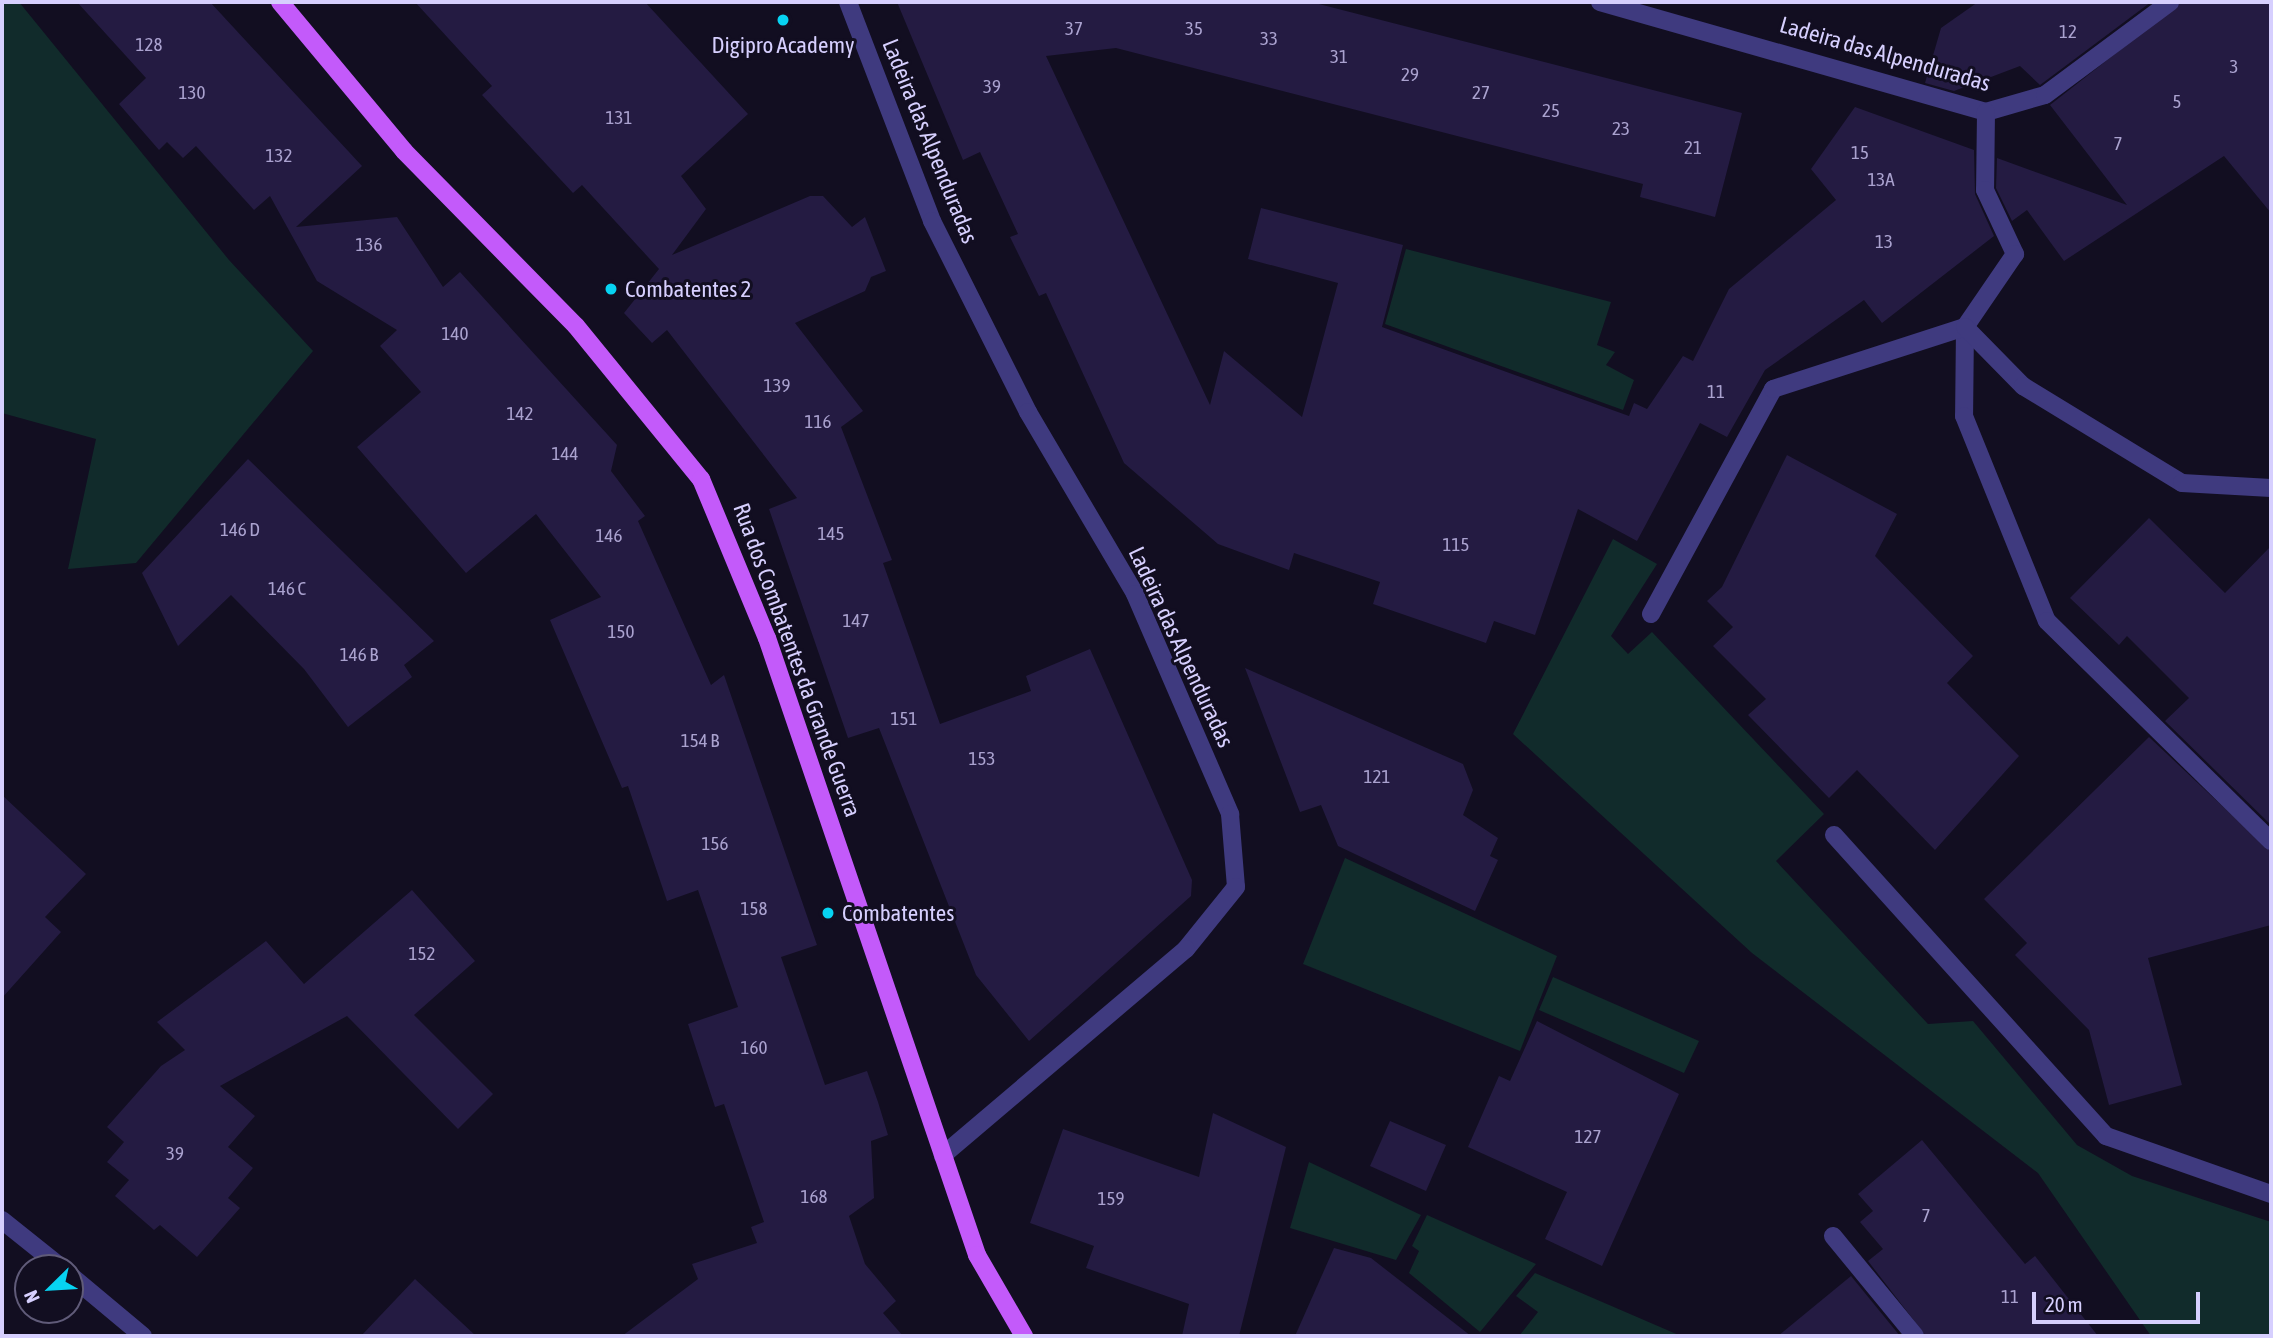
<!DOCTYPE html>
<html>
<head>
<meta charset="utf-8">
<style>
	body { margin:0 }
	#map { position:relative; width:2273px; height:1338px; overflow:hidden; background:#120e21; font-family:"Asap Condensed",sans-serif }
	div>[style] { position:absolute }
	.green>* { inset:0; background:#112b2b }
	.building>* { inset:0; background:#241b42 }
	.minor>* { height:18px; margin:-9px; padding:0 9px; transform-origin:9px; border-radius:9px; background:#3f3a7f }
	.major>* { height:18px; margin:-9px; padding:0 9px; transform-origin:9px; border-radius:9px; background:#c35afa }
	.dots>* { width:19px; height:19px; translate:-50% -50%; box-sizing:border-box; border:4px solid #120e21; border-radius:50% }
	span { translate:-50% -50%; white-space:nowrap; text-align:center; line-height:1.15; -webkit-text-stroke:6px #120e21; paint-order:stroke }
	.number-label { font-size:19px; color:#aaa2cf }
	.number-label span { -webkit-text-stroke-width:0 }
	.poi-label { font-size:23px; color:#d6cffe }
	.left { translate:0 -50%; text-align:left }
	.street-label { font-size:23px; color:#d6cffe }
	.frame { position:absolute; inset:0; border:4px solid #d6cffe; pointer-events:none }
	.north { position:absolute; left:14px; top:1254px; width:70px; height:70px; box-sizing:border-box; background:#120e21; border:2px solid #605b79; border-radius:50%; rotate:246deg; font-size:19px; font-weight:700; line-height:28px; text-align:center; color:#d6cffe }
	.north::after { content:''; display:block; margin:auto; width:24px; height:32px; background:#07d3f2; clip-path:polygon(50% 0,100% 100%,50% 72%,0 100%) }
	.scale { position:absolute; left:2032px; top:1292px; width:168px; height:32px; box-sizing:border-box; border:4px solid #d6cffe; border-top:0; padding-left:9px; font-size:21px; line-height:24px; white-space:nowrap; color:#d6cffe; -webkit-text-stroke:5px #120e21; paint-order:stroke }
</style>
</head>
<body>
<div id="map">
	<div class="green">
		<i style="clip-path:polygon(2px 2px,19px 2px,229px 260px,313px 351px,136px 563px,68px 569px,96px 439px,2px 413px)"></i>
		<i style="clip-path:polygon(1406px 249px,1611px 302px,1597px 345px,1615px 352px,1606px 365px,1634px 380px,1623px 410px,1385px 324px)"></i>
		<i style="clip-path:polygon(1613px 539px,1657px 564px,1611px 636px,1628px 654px,1652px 632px,1824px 814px,1776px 861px,1928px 1024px,1973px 1021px,2077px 1145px,2132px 1176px,2271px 1222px,2271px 1336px,2151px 1336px,2038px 1173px,1752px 953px,1513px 734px)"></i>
		<i style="clip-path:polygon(1345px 858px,1557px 956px,1520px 1051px,1303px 964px)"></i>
		<i style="clip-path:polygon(1553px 977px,1699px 1041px,1684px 1073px,1539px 1010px)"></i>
		<i style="clip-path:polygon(1309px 1162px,1421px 1215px,1396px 1260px,1290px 1228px)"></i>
		<i style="clip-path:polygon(1427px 1215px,1536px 1264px,1480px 1332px,1409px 1273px,1419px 1251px,1412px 1246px)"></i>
		<i style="clip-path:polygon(1535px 1273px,1681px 1336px,1519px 1336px,1538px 1312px,1516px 1296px)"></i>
	</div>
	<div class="building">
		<i style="clip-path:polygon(77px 2px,210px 2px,362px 166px,296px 227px,397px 217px,443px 287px,460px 272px,617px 445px,611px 471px,645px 516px,638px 521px,711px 685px,724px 675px,817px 945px,781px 957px,825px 1085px,867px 1071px,878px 1102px,888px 1135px,871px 1141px,874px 1198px,849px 1216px,865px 1264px,896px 1301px,883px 1313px,903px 1336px,622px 1336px,698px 1279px,692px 1264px,757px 1243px,751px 1227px,764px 1222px,724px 1104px,715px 1107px,688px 1024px,738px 1007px,698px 890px,667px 901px,628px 786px,622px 788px,550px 620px,601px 597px,536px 514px,466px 573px,357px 447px,421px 392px,380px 346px,397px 330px,317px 281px,270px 196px,254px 210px,196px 146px,183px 158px,167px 142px,159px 150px,119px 104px,146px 78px)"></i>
		<i style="clip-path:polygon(415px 2px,645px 2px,748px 114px,681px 176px,706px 209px,672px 255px,810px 196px,823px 196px,852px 227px,865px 217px,886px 271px,871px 277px,865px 291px,795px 323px,863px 411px,841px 427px,892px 560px,883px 563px,940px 724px,1031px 691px,1026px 676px,1090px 649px,1192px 880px,1191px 896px,1029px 1041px,976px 975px,879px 728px,848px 738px,769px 509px,797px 498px,667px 330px,652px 343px,624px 313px,659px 269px,582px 185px,573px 193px,482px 95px,492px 86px)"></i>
		<i style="clip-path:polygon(897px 2px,1311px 2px,1742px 113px,1715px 217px,1640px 197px,1643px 184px,1116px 48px,1046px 56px,1210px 405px,1224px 351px,1302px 417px,1338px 283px,1248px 259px,1261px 208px,1403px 245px,1382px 327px,1629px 416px,1634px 403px,1647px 409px,1683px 356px,1693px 361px,1729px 289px,1836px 200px,1811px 169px,1855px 107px,1974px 150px,1975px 194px,1994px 236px,1882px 323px,1864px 300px,1765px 370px,1727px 437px,1700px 423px,1637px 541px,1578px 509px,1535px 635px,1494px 621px,1486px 643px,1373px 604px,1380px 582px,1294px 553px,1289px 570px,1218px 544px,1124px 463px,1046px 293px,1039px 296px,1010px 237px,1018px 234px,980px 152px,963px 160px)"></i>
		<i style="clip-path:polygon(1978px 2px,2151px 2px,2040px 85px,2020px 66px,1954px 91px,1925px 83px,1941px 28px)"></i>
		<i style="clip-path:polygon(2181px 2px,2271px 2px,2271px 213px,2224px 156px,2064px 261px,2027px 210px,2012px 221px,1996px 188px,1997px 158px,2127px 205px,2050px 105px)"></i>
		<i style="clip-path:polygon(1787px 455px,1897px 514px,1875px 556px,1973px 656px,1947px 683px,2019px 756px,1935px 850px,1857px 770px,1829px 798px,1748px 715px,1766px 699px,1713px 646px,1733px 627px,1707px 601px,1722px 587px)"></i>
		<i style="clip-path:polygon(248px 459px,434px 641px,404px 665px,412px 677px,348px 727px,304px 669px,231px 595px,178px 646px,142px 573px)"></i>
		<i style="clip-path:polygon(2149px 518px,2225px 593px,2271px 546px,2271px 825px,2165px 721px,2189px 698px,2127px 636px,2119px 645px,2070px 598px)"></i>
		<i style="clip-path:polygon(1245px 668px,1463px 764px,1473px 790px,1463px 815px,1498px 838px,1490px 856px,1498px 860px,1475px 911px,1338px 846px,1321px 805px,1300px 812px)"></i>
		<i style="clip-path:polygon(2149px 737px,2271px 852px,2271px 925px,2148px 958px,2182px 1085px,2109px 1105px,2089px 1030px,2015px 955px,2027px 943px,1984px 899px)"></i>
		<i style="clip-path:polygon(2px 795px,86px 874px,45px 917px,61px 932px,2px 998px)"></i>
		<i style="clip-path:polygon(412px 890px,475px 961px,414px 1015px,493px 1094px,458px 1129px,347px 1016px,220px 1086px,255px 1116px,228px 1147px,253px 1168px,228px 1198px,240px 1208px,197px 1257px,160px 1225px,154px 1230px,115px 1196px,129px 1180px,107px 1162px,124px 1142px,107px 1127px,161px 1066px,185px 1050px,157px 1022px,266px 941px,304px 984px)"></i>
		<i style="clip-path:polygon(1537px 1021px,1679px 1094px,1602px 1266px,1545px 1239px,1567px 1192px,1468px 1147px,1499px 1076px,1510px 1081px)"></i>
		<i style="clip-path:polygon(1213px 1113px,1286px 1147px,1239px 1336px,1182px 1336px,1189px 1304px,1086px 1268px,1094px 1246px,1030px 1223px,1063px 1129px,1199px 1177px)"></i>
		<i style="clip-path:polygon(1390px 1121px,1446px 1145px,1426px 1191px,1370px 1166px)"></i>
		<i style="clip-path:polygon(1922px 1140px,2025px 1264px,2035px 1256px,2098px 1336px,1926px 1336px,1868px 1261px,1883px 1249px,1860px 1222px,1873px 1211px,1858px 1194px)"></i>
		<i style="clip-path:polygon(1334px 1248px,1371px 1258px,1471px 1336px,1295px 1336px)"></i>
		<i style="clip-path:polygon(1851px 1276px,1900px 1336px,1778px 1336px)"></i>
		<i style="clip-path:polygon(415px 1279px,476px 1336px,361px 1336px)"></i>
	</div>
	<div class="minor">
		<i style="left:848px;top:2px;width:235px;rotate:69deg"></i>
		<i style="left:932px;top:221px;width:214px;rotate:63.3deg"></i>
		<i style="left:1028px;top:412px;width:211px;rotate:59.5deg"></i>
		<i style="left:1135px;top:594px;width:240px;rotate:66.6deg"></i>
		<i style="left:1230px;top:814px;width:73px;rotate:85.3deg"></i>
		<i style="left:1236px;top:887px;width:80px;rotate:128.9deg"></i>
		<i style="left:1186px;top:949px;width:319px;rotate:139.7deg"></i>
		<i style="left:1600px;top:2px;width:401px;rotate:15.9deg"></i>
		<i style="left:1986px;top:112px;width:61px;rotate:-16.1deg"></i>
		<i style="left:2045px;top:95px;width:156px;rotate:-36.6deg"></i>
		<i style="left:1986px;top:112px;width:78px;rotate:90.7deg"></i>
		<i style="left:1985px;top:190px;width:71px;rotate:64.9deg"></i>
		<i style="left:2015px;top:254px;width:88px;rotate:124.4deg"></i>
		<i style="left:1965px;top:327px;width:89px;rotate:90.6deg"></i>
		<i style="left:1964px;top:416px;width:221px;rotate:68deg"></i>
		<i style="left:2047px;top:621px;width:314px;rotate:44.5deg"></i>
		<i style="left:1651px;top:614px;width:256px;rotate:-61.5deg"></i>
		<i style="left:1773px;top:389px;width:202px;rotate:-17.9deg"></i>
		<i style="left:1965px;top:327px;width:83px;rotate:45.5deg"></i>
		<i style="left:2023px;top:386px;width:186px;rotate:31.4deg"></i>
		<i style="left:2182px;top:483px;width:89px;rotate:3.2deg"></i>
		<i style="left:1834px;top:835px;width:406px;rotate:47.9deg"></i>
		<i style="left:2106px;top:1136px;width:175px;rotate:19.4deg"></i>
		<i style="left:2px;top:1220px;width:77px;rotate:38.7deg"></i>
		<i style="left:1833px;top:1236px;width:129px;rotate:50.6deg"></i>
		<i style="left:70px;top:1275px;width:95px;rotate:39.9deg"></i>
	</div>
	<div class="major">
		<i style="left:280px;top:2px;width:194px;rotate:50.2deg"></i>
		<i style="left:404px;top:151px;width:245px;rotate:45.5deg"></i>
		<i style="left:576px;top:326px;width:198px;rotate:50.8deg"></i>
		<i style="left:701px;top:479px;width:172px;rotate:67.5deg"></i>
		<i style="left:767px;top:638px;width:652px;rotate:71.2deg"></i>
		<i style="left:977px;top:1255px;width:94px;rotate:59.9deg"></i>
	</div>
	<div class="dots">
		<i style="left:783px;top:20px;background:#07d3f2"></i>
		<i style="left:611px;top:289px;background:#07d3f2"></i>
		<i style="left:828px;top:913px;background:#07d3f2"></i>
	</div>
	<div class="number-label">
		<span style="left:1074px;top:29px">37</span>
		<span style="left:1194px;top:29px">35</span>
		<span style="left:2068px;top:32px">12</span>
		<span style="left:1269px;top:39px">33</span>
		<span style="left:149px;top:45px">128</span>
		<span style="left:1339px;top:57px">31</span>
		<span style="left:2234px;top:67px">3</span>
		<span style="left:1410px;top:75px">29</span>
		<span style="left:992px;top:87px">39</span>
		<span style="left:192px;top:93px">130</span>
		<span style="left:1481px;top:93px">27</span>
		<span style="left:2177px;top:102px">5</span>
		<span style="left:1551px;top:111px">25</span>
		<span style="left:619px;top:118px">131</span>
		<span style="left:1621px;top:129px">23</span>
		<span style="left:2118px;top:144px">7</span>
		<span style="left:1693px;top:148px">21</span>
		<span style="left:1860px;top:153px">15</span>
		<span style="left:279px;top:156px">132</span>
		<span style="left:1881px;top:180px">13A</span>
		<span style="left:1884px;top:242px">13</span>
		<span style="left:369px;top:245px">136</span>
		<span style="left:455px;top:334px">140</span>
		<span style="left:777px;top:386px">139</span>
		<span style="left:1716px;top:392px">11</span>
		<span style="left:520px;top:414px">142</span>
		<span style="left:818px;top:422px">116</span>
		<span style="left:565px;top:454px">144</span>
		<span style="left:240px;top:530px">146 D</span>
		<span style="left:831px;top:534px">145</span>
		<span style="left:609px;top:536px">146</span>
		<span style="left:1456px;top:545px">115</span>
		<span style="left:287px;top:589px">146 C</span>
		<span style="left:856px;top:621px">147</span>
		<span style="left:621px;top:632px">150</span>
		<span style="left:359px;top:655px">146 B</span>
		<span style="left:904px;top:719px">151</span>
		<span style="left:700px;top:741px">154 B</span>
		<span style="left:982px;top:759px">153</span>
		<span style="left:1377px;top:777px">121</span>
		<span style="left:715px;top:844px">156</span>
		<span style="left:754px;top:909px">158</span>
		<span style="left:422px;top:954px">152</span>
		<span style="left:754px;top:1048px">160</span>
		<span style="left:1588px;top:1137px">127</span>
		<span style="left:175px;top:1154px">39</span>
		<span style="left:814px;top:1197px">168</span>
		<span style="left:1111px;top:1199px">159</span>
		<span style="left:1926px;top:1216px">7</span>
		<span style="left:2010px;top:1297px">11</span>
	</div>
	<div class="poi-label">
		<span style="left:783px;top:45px">Digipro Academy</span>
		<span class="left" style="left:625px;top:289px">Combatentes 2</span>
		<span class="left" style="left:842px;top:913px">Combatentes</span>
	</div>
	<div class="street-label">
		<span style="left:1885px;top:54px;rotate:16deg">Ladeira das Alpenduradas</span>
		<span style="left:930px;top:141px;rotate:68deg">Ladeira das Alpenduradas</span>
		<span style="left:1181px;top:647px;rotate:65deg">Ladeira das Alpenduradas</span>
		<span style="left:797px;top:660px;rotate:70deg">Rua dos Combatentes da Grande Guerra</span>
	</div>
	<div class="frame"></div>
	<div class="north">N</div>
	<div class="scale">20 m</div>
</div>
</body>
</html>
